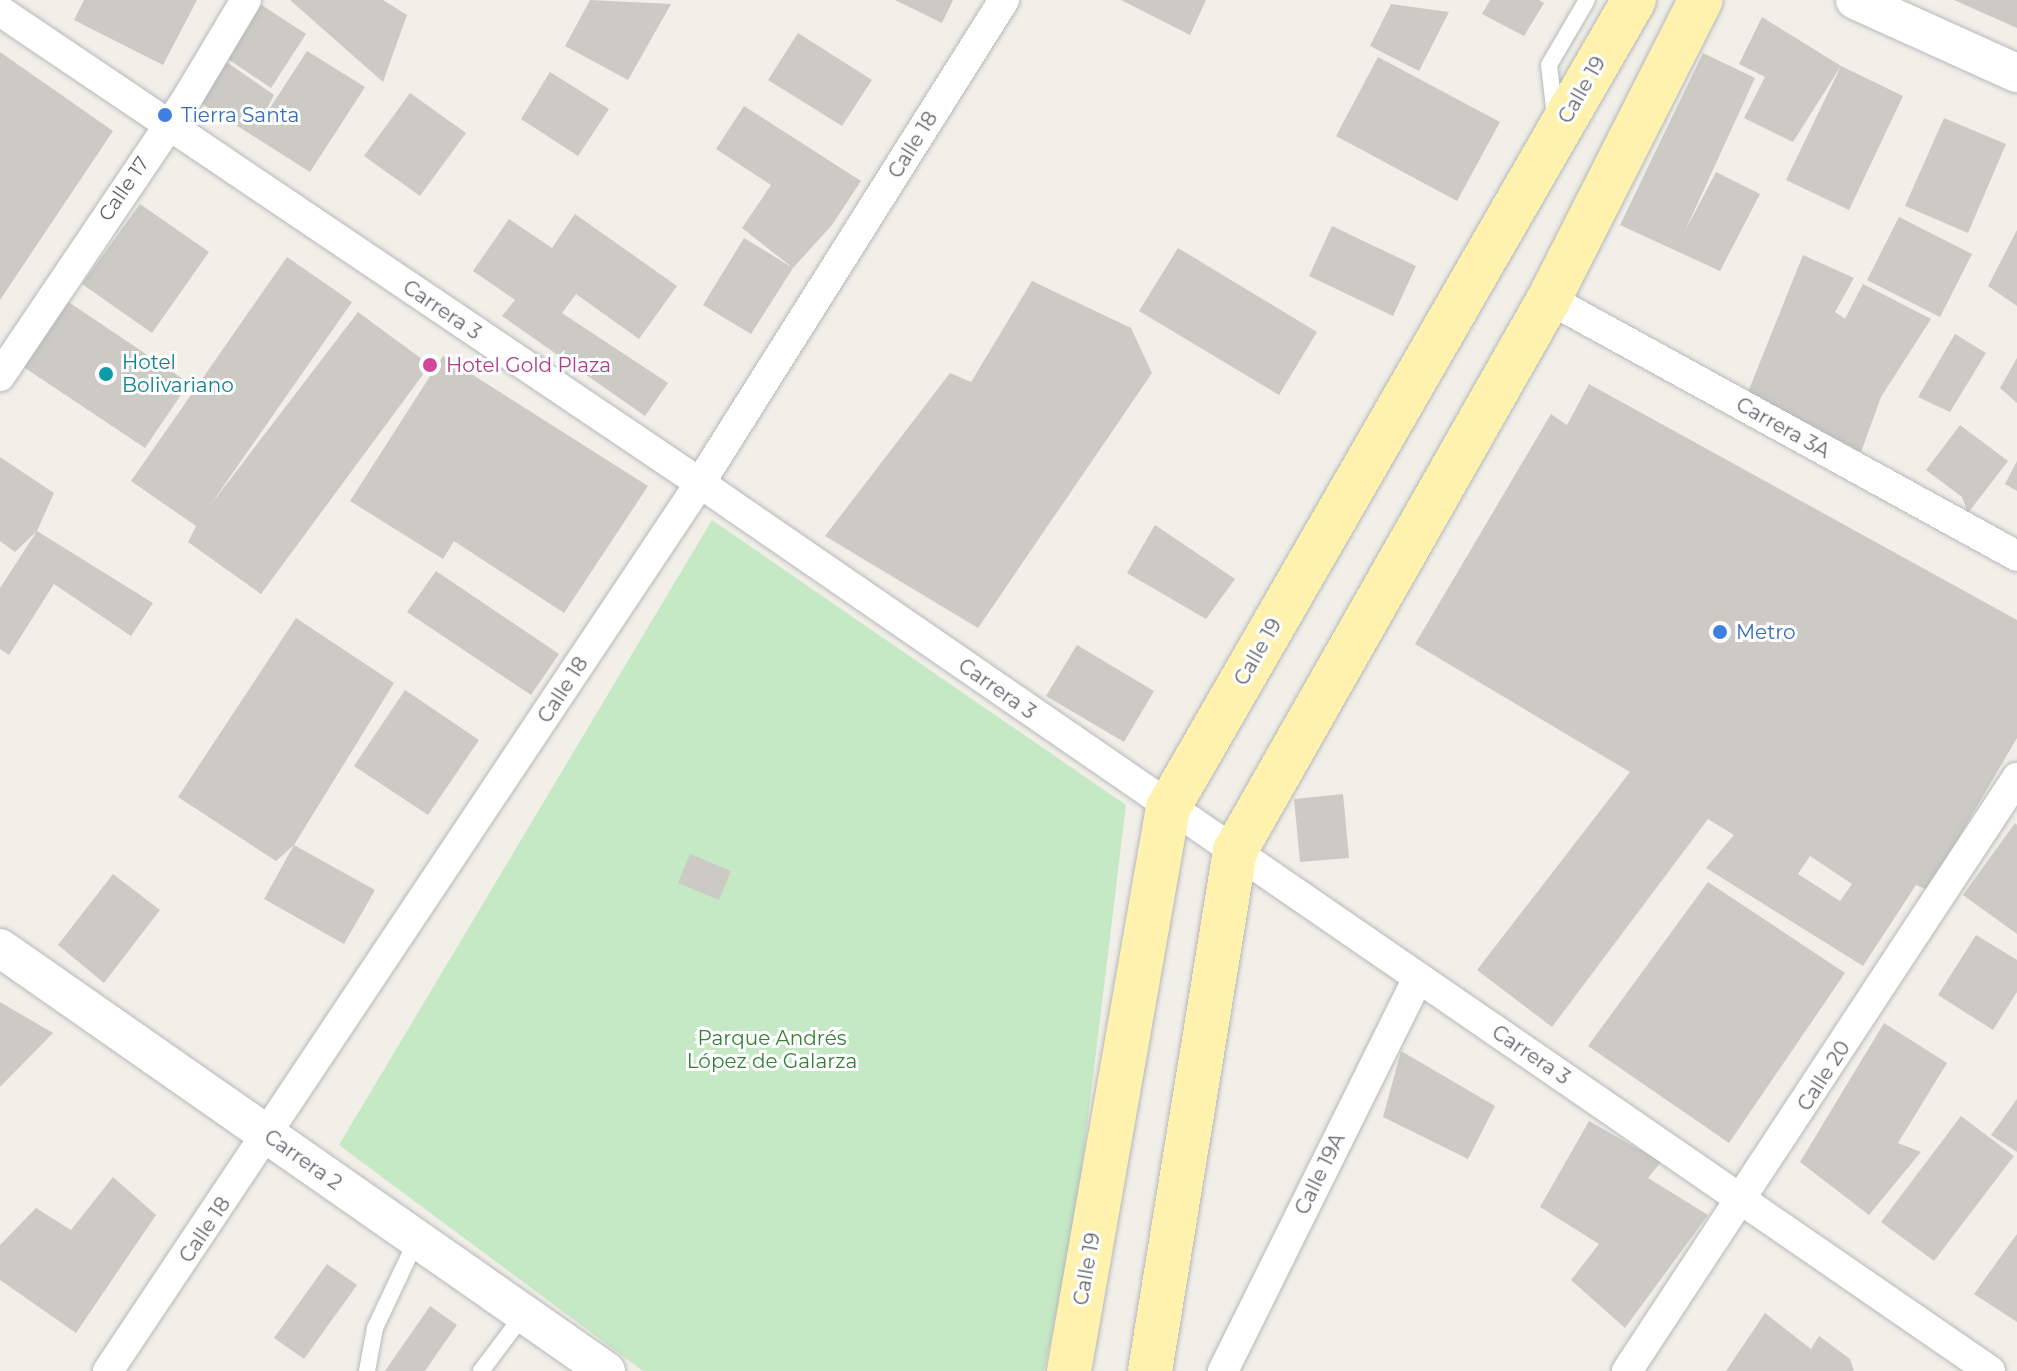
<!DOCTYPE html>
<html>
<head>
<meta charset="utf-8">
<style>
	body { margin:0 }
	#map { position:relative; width:2017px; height:1371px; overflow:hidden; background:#f1efe8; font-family:Montserrat,sans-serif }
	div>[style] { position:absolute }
	.green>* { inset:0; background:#c5e8c5 }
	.building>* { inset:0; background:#cccac5 }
	.roads { filter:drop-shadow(0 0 2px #b5b8bc) drop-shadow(0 0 2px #b5b8bc) }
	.service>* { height:16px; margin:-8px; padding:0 8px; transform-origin:8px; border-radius:8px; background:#fff }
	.minor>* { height:30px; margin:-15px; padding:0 15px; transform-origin:15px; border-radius:15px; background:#fff }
	.tertiary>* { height:38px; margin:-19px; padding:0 19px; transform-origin:19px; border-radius:19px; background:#fff }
	.primary>* { height:44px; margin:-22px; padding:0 22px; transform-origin:22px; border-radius:22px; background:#fff2af }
	.dots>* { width:22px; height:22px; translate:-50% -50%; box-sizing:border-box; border:4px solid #fff; border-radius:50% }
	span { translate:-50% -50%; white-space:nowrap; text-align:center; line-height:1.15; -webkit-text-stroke:6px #fff; paint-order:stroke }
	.street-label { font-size:20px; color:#5f6368 }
	.shop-label { font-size:20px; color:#366cbe }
	.left { translate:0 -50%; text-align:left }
	.culture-label { font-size:20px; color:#0d838f }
	.hotel-label { font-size:20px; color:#b23c85 }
	.park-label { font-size:20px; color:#348238 }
</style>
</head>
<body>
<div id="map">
	<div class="green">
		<i style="clip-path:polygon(712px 520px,1126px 805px,1075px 1225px,1044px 1371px,643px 1371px,339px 1145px)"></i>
	</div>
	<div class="building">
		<i style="clip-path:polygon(84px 0,197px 0,163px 65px,74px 20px)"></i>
		<i style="clip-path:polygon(290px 0,383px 0,407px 15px,383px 82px)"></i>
		<i style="clip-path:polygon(590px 0,671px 4px,628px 80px,565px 46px)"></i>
		<i style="clip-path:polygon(895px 0,953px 0,942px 23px)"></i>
		<i style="clip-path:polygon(1121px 0,1206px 0,1190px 35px)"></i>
		<i style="clip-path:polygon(1490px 0,1539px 0,1544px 3px,1524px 36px,1482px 14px)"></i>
		<i style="clip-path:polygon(1954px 0,2017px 0,2017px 28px)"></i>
		<i style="clip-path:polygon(260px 4px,306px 34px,271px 88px,225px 57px)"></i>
		<i style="clip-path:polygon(1391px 4px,1449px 12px,1419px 71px,1370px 46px)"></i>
		<i style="clip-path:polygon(1762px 17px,1841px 66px,1903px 96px,1849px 210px,1786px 180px,1841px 66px,1793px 142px,1744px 118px,1765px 77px,1739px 64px)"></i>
		<i style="clip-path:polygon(798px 33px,872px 80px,842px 126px,768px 80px)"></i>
		<i style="clip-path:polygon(307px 51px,365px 87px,310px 172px,193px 98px,218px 56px,274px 95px,255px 131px)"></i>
		<i style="clip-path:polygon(0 52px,113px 131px,0 300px)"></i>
		<i style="clip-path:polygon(1703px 53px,1755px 78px,1684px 233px,1716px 172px,1760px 194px,1720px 271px,1620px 225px)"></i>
		<i style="clip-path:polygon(1378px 57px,1500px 122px,1457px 201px,1336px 136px)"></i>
		<i style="clip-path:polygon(550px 72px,609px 109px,578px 156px,521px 119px)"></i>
		<i style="clip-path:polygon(410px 93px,466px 133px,420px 196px,364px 156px)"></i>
		<i style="clip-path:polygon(744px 106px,861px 181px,832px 225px,793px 268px,751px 334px,703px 305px,744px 238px,793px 268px,742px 228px,771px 185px,716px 149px)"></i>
		<i style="clip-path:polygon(1944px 118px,2006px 144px,1968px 233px,1905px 206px)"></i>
		<i style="clip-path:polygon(140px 204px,209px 252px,152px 333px,82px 284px)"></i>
		<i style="clip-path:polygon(575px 214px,677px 286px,639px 339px,576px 294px,562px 313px,668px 383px,645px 416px,502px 316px,515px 300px,473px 271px,509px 219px,552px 248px)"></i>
		<i style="clip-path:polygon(1899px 217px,1972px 254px,1940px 317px,1867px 280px)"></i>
		<i style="clip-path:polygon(1332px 226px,1416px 266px,1393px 316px,1309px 276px)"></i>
		<i style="clip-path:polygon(2017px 230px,2017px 306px,1988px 286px)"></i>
		<i style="clip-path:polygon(1178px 248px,1317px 332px,1279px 395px,1139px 311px)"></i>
		<i style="clip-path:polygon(1803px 255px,1854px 278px,1835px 312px,1845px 319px,1863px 284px,1931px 319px,1881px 397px,1861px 452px,1748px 392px)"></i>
		<i style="clip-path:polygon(287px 257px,352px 302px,209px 507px,358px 312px,430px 365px,261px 594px,188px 542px,196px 526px,131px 481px)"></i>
		<i style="clip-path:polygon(1032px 281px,1131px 328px,1152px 373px,978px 628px,825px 536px,950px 373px,971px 382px)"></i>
		<i style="clip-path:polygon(67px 301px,189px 383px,145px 448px,22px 366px)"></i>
		<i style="clip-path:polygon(1955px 334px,1986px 353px,1950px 412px,1918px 397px)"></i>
		<i style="clip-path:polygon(443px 356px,648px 486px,564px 613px,454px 541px,443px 559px,350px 501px)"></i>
		<i style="clip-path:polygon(2017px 358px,2017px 403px,2000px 388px)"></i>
		<i style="clip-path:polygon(evenodd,1589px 384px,2017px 620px,2017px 738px,1928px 890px,1916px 885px,1863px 966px,1706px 868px,1734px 835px,1708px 819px,1552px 1027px,1477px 970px,1630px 772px,1415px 644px,1551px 414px,1567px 425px,1589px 384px,1810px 856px,1852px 884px,1840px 901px,1798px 874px,1810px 856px)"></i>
		<i style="clip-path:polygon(1960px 425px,2008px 461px,1968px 513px,1962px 497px,1926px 470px)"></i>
		<i style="clip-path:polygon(0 457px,54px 493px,37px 531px,153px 603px,131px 636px,54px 584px,9px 655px,0 649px,0 588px,37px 531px,15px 552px,0 541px)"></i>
		<i style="clip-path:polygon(2017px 461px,2017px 491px,2005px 484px)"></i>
		<i style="clip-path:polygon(1155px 525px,1235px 579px,1206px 619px,1127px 573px)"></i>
		<i style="clip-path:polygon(436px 571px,559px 654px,531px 695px,407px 612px)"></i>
		<i style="clip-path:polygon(296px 618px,394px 683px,294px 845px,375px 890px,344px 944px,264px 899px,294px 845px,276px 861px,178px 797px)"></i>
		<i style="clip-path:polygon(1077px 645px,1154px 691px,1124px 742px,1046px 696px)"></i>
		<i style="clip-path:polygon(405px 690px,479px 740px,428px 815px,354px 766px)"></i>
		<i style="clip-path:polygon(1343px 794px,1349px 858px,1300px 862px,1294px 799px)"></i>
		<i style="clip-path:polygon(2015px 823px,2017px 825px,2017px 934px,1963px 895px)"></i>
		<i style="clip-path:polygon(690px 854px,731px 871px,719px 900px,678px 883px)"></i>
		<i style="clip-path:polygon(113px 874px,160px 910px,104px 983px,58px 945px)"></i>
		<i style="clip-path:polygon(1708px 882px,1845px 973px,1729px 1143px,1588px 1046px)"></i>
		<i style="clip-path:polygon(1976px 935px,2017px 960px,2017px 992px,1993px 1030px,1938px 995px)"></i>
		<i style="clip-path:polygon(0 1002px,53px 1033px,0 1087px)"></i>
		<i style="clip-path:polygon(1884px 1023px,1947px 1063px,1898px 1143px,1921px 1152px,1869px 1215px,1800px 1162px)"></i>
		<i style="clip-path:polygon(1401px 1051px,1495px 1106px,1468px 1159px,1383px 1117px)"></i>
		<i style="clip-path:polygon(2017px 1099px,2017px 1152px,1991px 1135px)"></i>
		<i style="clip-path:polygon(1961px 1116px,2014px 1156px,1934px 1261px,1881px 1222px)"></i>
		<i style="clip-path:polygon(1589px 1121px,1661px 1162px,1648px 1178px,1708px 1215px,1625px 1328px,1571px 1280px,1599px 1244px,1540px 1207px)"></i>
		<i style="clip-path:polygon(113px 1177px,156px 1215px,76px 1333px,0 1280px,0 1245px,36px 1208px,71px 1230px)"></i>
		<i style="clip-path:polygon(2017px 1234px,2017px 1322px,1974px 1294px)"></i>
		<i style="clip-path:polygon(327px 1264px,357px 1285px,304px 1359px,274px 1338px)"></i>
		<i style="clip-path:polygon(430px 1306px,457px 1325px,425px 1371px,385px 1371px)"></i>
		<i style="clip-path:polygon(1765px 1313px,1811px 1349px,1819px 1336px,1850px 1359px,1854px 1371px,1726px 1371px)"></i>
	</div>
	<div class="roads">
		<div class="service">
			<i style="left:1555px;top:116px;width:51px;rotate:-96.7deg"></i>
			<i style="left:1549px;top:65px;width:75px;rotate:-59.7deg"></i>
			<i style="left:367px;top:1371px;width:44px;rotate:-79.5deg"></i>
			<i style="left:375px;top:1328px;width:98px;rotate:-64.7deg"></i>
			<i style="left:481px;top:1371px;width:71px;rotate:-53deg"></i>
		</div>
		<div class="minor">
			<i style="left:0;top:11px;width:844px;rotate:33.99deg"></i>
			<i style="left:700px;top:483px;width:1566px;rotate:34.54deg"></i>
			<i style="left:1549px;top:299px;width:534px;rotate:28.77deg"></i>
			<i style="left:0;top:376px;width:336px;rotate:-56deg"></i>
			<i style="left:188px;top:97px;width:113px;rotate:-59.1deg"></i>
			<i style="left:108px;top:1371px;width:1067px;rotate:-56.31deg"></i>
			<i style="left:700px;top:483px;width:571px;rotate:-57.81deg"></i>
			<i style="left:1223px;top:1371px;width:439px;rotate:-63.6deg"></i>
			<i style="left:1627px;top:1371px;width:710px;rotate:-56.67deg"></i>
		</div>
		<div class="tertiary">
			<i style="left:1855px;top:0;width:178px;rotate:24.3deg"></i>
			<i style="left:0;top:948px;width:739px;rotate:34.92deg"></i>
		</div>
		<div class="primary">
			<i style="left:1069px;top:1371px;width:572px;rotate:-80.03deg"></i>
			<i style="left:1168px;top:808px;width:933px;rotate:-60.03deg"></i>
			<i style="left:1150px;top:1371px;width:527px;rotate:-80.72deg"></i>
			<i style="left:1235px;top:851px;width:635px;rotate:-60.37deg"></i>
			<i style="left:1549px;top:299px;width:335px;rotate:-63.1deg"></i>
		</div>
	</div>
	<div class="dots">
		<i style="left:165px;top:115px;background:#3f7fe0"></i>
		<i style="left:430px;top:365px;background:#d1479c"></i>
		<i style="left:106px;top:374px;background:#0f9aa8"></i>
		<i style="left:1720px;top:632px;background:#3f7fe0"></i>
	</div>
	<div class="street-label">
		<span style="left:1582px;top:90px;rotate:-60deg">Calle 19</span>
		<span style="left:913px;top:145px;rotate:-58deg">Calle 18</span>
		<span style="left:124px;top:189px;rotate:-56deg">Calle 17</span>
		<span style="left:442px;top:310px;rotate:34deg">Carrera 3</span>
		<span style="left:1783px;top:428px;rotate:29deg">Carrera 3A</span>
		<span style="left:1258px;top:652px;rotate:-60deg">Calle 19</span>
		<span style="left:997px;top:689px;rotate:35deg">Carrera 3</span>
		<span style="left:563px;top:690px;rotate:-57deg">Calle 18</span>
		<span style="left:1531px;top:1055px;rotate:34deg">Carrera 3</span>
		<span style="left:1824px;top:1076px;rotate:-57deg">Calle 20</span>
		<span style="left:303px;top:1160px;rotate:35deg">Carrera 2</span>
		<span style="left:1320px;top:1174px;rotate:-64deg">Calle 19A</span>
		<span style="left:205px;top:1230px;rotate:-56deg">Calle 18</span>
		<span style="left:1087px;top:1269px;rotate:-80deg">Calle 19</span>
	</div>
	<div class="shop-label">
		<span class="left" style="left:181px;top:115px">Tierra Santa</span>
		<span class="left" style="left:1736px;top:632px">Metro</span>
	</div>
	<div class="culture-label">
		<span class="left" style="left:122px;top:374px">Hotel<br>Bolivariano</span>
	</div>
	<div class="hotel-label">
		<span class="left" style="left:446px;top:365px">Hotel Gold Plaza</span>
	</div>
	<div class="park-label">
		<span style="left:772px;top:1050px">Parque Andrés<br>López de Galarza</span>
	</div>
</div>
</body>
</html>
